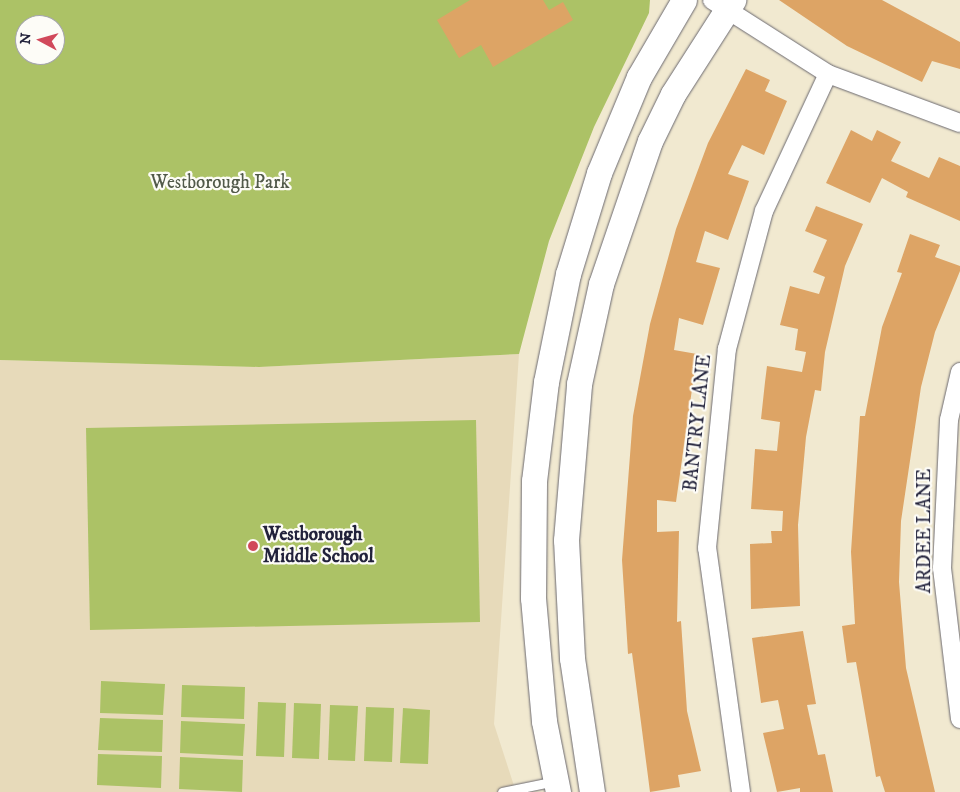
<!DOCTYPE html>
<html>
<head>
<meta charset="utf-8">
<style>
	body { margin:0 }
	#map { position:relative; width:960px; height:792px; overflow:hidden; background:#f1e9d0; font-family:"IM FELL DW Pica",serif }
	div>[style] { position:absolute }
	.built>* { inset:0; background:#e7daba }
	.green>* { inset:0; background:#acc266 }
	.building>* { inset:0; background:#dda465 }
	.roads { filter:drop-shadow(0 0 1px #6a686f) drop-shadow(0 0 1px #6a686f) }
	.lane>* { height:9px; margin:-4.5px; padding:0 4.5px; transform-origin:4.5px; border-radius:4.5px; background:#fff }
	.street>* { height:18px; margin:-9px; padding:0 9px; transform-origin:9px; border-radius:9px; background:#fff }
	.secondary>* { height:25px; margin:-12.5px; padding:0 12.5px; transform-origin:12.5px; border-radius:12.5px; background:#fff }
	.dots>* { width:14px; height:14px; translate:-50% -50%; box-sizing:border-box; border:2px solid #fdfcf7; border-radius:50% }
	span { translate:-50% -50%; white-space:nowrap; text-align:center; line-height:1.15; -webkit-text-stroke:4.5px #fdfcf7; paint-order:stroke }
	.park-label { font-size:19px; color:#525a4a }
	.street-label { font-size:19px; color:#22223b }
	.poi-label { font-size:19px; color:#22223b; font-weight:700 }
	.left { translate:0 -50%; text-align:left }
	.north { position:absolute; left:15px; top:15px; width:50px; height:50px; box-sizing:border-box; background:#fdfcf7; border:1px solid #a5a5ac; border-radius:50%; rotate:276deg; font-size:14px; font-weight:700; line-height:20px; text-align:center; color:#22223b }
	.north::after { content:''; display:block; margin:auto; width:18px; height:22px; background:#d1495b; clip-path:polygon(50% 0,100% 100%,50% 72%,0 100%) }
</style>
</head>
<body>
<div id="map">
	<div class="built">
		<i style="clip-path:polygon(519px 354px,494px 724px,516px 792px,0 792px,0 360px,259px 367px)"></i>
	</div>
	<div class="green">
		<i style="clip-path:polygon(evenodd,0 0,650px 0,649px 13px,594px 127px,549px 241px,519px 354px,259px 367px,0 360px,0 0,25px 25px,55px 25px,55px 55px,25px 55px,25px 25px)"></i>
		<i style="clip-path:polygon(476px 420px,480px 622px,90px 630px,86px 428px)"></i>
		<i style="clip-path:polygon(101px 681px,165px 684px,163px 715px,100px 713px)"></i>
		<i style="clip-path:polygon(182px 685px,245px 687px,244px 719px,181px 717px)"></i>
		<i style="clip-path:polygon(258px 702px,286px 703px,284px 757px,256px 756px)"></i>
		<i style="clip-path:polygon(294px 703px,321px 704px,319px 759px,292px 758px)"></i>
		<i style="clip-path:polygon(330px 705px,358px 706px,355px 761px,328px 760px)"></i>
		<i style="clip-path:polygon(366px 707px,394px 708px,392px 762px,364px 761px)"></i>
		<i style="clip-path:polygon(403px 708px,430px 710px,428px 764px,400px 763px)"></i>
		<i style="clip-path:polygon(100px 718px,163px 720px,162px 752px,98px 750px)"></i>
		<i style="clip-path:polygon(181px 721px,245px 724px,243px 756px,180px 753px)"></i>
		<i style="clip-path:polygon(98px 754px,162px 756px,161px 788px,97px 785px)"></i>
		<i style="clip-path:polygon(180px 757px,243px 760px,242px 792px,179px 789px)"></i>
	</div>
	<div class="building">
		<i style="clip-path:polygon(470px 0,543px 0,549px 10px,563px 2px,573px 20px,493px 67px,481px 45px,459px 58px,437px 20px)"></i>
		<i style="clip-path:polygon(779px 0,882px 0,960px 42px,960px 69px,932px 61px,922px 82px,847px 46px)"></i>
		<i style="clip-path:polygon(746px 69px,770px 80px,765px 91px,787px 101px,764px 155px,742px 145px,728px 174px,749px 181px,728px 240px,705px 231px,696px 262px,720px 268px,703px 325px,679px 318px,674px 350px,697px 354px,676px 502px,657px 500px,657px 532px,679px 531px,677px 622px,681px 621px,687px 711px,701px 771px,678px 775px,680px 787px,650px 792px,632px 653px,628px 654px,622px 560px,633px 416px,650px 324px,676px 229px,708px 143px)"></i>
		<i style="clip-path:polygon(851px 130px,872px 141px,877px 130px,901px 142px,891px 161px,929px 178px,939px 157px,960px 166px,960px 221px,906px 197px,908px 192px,882px 178px,870px 203px,826px 183px)"></i>
		<i style="clip-path:polygon(816px 206px,863px 224px,845px 266px,825px 352px,821px 391px,815px 390px,806px 437px,798px 525px,800px 606px,751px 609px,750px 544px,772px 543px,771px 531px,782px 531px,783px 511px,751px 509px,755px 449px,777px 451px,780px 422px,761px 419px,765px 382px,767px 366px,802px 372px,806px 352px,795px 350px,798px 329px,780px 325px,790px 286px,819px 294px,825px 277px,813px 272px,827px 240px,805px 231px)"></i>
		<i style="clip-path:polygon(910px 234px,940px 245px,935px 257px,960px 266px,960px 271px,935px 332px,921px 387px,901px 521px,899px 582px,906px 668px,935px 792px,885px 792px,880px 776px,876px 777px,856px 662px,847px 663px,842px 626px,855px 624px,851px 552px,860px 416px,865px 416px,882px 327px,902px 273px,897px 272px)"></i>
		<i style="clip-path:polygon(803px 631px,816px 704px,807px 705px,818px 755px,825px 754px,833px 792px,800px 792px,800px 788px,777px 792px,763px 733px,784px 729px,778px 700px,761px 703px,752px 638px)"></i>
	</div>
	<div class="roads">
		<div class="lane">
			<i style="left:502px;top:792px;width:54px;rotate:-11.7deg"></i>
		</div>
		<div class="street">
			<i style="left:712px;top:0;width:138px;rotate:32.5deg"></i>
			<i style="left:828px;top:74px;width:141px;rotate:20.4deg"></i>
			<i style="left:960px;top:372px;width:49px;rotate:102.9deg"></i>
			<i style="left:949px;top:420px;width:148px;rotate:92.7deg"></i>
			<i style="left:942px;top:568px;width:152px;rotate:83.2deg"></i>
			<i style="left:741px;top:792px;width:246px;rotate:-97.9deg"></i>
			<i style="left:707px;top:548px;width:200px;rotate:-84.3deg"></i>
			<i style="left:727px;top:349px;width:143px;rotate:-75deg"></i>
			<i style="left:764px;top:211px;width:151px;rotate:-65deg"></i>
		</div>
		<div class="secondary">
			<i style="left:558px;top:792px;width:72px;rotate:-101.2deg"></i>
			<i style="left:544px;top:721px;width:123px;rotate:-95.1deg"></i>
			<i style="left:533px;top:598px;width:117px;rotate:-89.5deg"></i>
			<i style="left:534px;top:481px;width:100px;rotate:-83.1deg"></i>
			<i style="left:546px;top:382px;width:110px;rotate:-78.5deg"></i>
			<i style="left:568px;top:274px;width:106px;rotate:-72.9deg"></i>
			<i style="left:599px;top:173px;width:104px;rotate:-67.4deg"></i>
			<i style="left:639px;top:77px;width:89px;rotate:-59.7deg"></i>
			<i style="left:592px;top:792px;width:135px;rotate:-98.5deg"></i>
			<i style="left:572px;top:658px;width:118px;rotate:-92.9deg"></i>
			<i style="left:566px;top:540px;width:157px;rotate:-85.2deg"></i>
			<i style="left:579px;top:384px;width:102px;rotate:-77.6deg"></i>
			<i style="left:601px;top:284px;width:151px;rotate:-71.1deg"></i>
			<i style="left:650px;top:141px;width:52px;rotate:-63.9deg"></i>
			<i style="left:673px;top:94px;width:112px;rotate:-57.4deg"></i>
		</div>
	</div>
	<div class="dots">
		<i style="left:253px;top:546px;background:#d1495b"></i>
	</div>
	<div class="park-label">
		<span style="left:220px;top:183px">Westborough Park</span>
	</div>
	<div class="street-label">
		<span style="left:698px;top:423px;rotate:-84deg">BANTRY LANE</span>
		<span style="left:925px;top:531px;rotate:-90deg">ARDEE LANE</span>
	</div>
	<div class="poi-label">
		<span class="left" style="left:263px;top:546px">Westborough<br>Middle School</span>
	</div>
	<div class="north">N</div>
</div>
</body>
</html>
